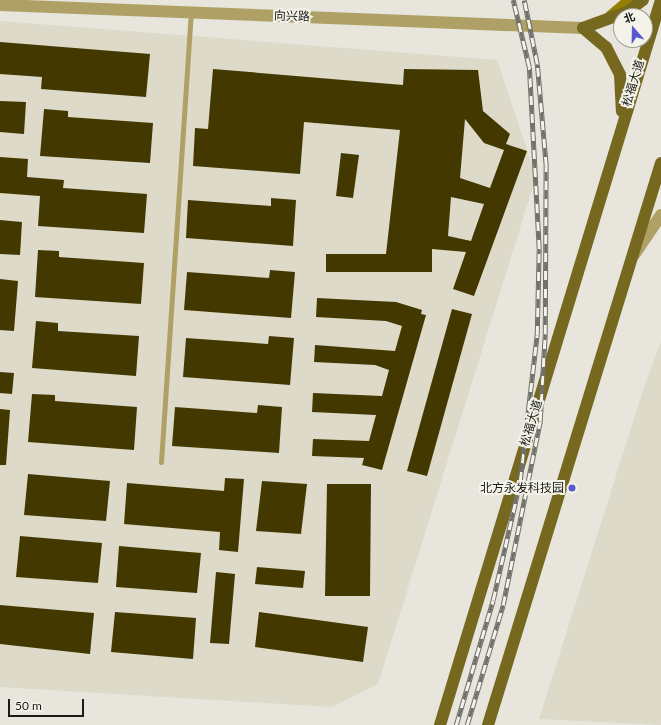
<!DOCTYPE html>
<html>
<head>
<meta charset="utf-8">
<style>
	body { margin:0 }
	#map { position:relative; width:661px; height:725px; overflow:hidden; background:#e7e5dc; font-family:Lato,"Noto Sans SC",sans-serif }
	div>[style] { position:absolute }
	.built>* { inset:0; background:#dddaca }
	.building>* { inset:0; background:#433800 }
	.service>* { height:5px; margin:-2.5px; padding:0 2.5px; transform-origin:2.5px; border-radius:2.5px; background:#afa165 }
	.tertiary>* { height:12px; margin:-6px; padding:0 6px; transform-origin:6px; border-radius:6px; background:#afa165 }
	.secondary>* { height:12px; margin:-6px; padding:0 6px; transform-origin:6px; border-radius:6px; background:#957f00 }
	.primary>* { height:12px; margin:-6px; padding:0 6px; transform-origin:6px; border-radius:6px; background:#77681f }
	.rail>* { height:4.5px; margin-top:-2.25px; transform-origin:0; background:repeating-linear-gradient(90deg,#f4f3ea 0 9px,#71706b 0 18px); box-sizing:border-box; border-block:1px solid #71706b }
	.dots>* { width:11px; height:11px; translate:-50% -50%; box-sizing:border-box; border:2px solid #f4f3ea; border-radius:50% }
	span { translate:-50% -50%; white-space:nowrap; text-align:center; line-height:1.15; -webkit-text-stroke:4px #f4f3ea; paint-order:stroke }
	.street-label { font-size:12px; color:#1a1a17 }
	.poi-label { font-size:12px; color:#1a1a17 }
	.right { translate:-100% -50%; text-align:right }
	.north { position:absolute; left:613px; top:8px; width:40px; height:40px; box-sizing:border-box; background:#f4f3ea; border:1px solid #9d9c96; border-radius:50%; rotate:340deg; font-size:11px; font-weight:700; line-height:16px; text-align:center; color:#1a1a17 }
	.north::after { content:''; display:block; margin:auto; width:14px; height:18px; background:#5659d0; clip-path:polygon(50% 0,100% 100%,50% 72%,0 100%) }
	.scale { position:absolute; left:8px; top:699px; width:76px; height:18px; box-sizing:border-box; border:2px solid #1a1a17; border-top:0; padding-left:5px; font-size:12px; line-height:14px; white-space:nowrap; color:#1a1a17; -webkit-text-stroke:3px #f4f3ea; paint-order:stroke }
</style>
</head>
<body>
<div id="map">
	<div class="built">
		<i style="clip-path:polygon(0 21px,497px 60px,536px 177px,378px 684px,332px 707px,0 687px)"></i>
		<i style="clip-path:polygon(661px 342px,661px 725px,539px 719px,646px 381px)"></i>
	</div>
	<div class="building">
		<i style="clip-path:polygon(0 42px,150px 54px,146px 97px,41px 89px,42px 77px,0 74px)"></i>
		<i style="clip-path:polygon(evenodd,213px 69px,403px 85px,404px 69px,478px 70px,483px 111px,510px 134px,506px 144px,527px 151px,474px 296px,453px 289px,466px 252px,432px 249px,432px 272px,326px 272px,326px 254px,386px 254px,400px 130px,304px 122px,300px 174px,193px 166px,195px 128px,208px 129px,213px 69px,465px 119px,484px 143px,504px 150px,490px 188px,460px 178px,465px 119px,213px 69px,451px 197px,484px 204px,471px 241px,448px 236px,451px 197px)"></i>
		<i style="clip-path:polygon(0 101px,26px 102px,24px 134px,0 132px)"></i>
		<i style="clip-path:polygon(44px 109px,68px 111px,68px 117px,153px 123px,150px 163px,40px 156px)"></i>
		<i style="clip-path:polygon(341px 153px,359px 155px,353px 198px,336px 196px)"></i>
		<i style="clip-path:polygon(0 157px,28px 159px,27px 177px,64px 180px,63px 188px,147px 194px,144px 233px,38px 226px,40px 196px,0 193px)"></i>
		<i style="clip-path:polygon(271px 198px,296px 200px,293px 246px,186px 238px,188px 200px,271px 206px)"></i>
		<i style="clip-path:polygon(0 220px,22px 222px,20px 255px,0 254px)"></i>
		<i style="clip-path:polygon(38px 250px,59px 251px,59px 257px,144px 263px,141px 304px,35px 297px)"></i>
		<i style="clip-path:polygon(270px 270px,295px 272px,291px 318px,184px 310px,187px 272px,269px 278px)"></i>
		<i style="clip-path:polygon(0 279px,18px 281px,14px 331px,0 330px)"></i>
		<i style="clip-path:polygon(317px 298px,396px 302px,422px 310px,421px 314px,426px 315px,382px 470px,362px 465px,364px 458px,312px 456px,313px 439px,369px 441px,376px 415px,312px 412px,313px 393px,382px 396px,389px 370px,375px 365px,314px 362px,315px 345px,395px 351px,402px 326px,386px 321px,316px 317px)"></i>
		<i style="clip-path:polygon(452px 309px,472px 314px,427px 476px,407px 471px)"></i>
		<i style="clip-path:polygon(36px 321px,58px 323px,58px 331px,139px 336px,136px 376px,32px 368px)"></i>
		<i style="clip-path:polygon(269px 336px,294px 338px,290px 385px,183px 377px,186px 338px,268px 344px)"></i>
		<i style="clip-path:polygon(0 372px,14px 373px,12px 394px,0 393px)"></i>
		<i style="clip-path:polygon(32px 394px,55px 395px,55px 401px,137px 407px,134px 450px,28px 442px)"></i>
		<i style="clip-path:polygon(258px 405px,282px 407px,279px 453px,172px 446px,175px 407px,257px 413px)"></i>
		<i style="clip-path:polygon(0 409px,10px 410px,6px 465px,0 465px)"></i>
		<i style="clip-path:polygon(28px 474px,110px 481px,106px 521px,24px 515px)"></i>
		<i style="clip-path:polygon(225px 478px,244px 479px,238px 552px,219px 550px,220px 532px,124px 524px,127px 483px,224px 491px)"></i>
		<i style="clip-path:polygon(262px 481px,307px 484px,301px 534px,256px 531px)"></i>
		<i style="clip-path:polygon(327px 484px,371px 484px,370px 596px,325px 596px)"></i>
		<i style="clip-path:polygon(20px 536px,102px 543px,98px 583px,16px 577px)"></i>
		<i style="clip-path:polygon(119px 546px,201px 553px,197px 593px,116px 587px)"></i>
		<i style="clip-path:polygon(257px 567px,305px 571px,303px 588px,255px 584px)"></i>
		<i style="clip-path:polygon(216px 572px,235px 574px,229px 644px,210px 643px)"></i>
		<i style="clip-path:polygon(0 605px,94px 613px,90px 654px,0 644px)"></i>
		<i style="clip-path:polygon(115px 612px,196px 618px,193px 659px,111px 652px)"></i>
		<i style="clip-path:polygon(259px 612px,368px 627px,363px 662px,255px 647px)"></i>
	</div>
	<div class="service">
		<i style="left:161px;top:462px;width:451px;rotate:-86.2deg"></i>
	</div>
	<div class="tertiary">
		<i style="left:0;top:5px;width:583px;rotate:2.26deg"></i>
		<i style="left:634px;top:255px;width:48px;rotate:-56deg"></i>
	</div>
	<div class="secondary">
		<i style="left:610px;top:17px;width:26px;rotate:-40deg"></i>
	</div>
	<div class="primary">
		<i style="left:583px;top:28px;width:30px;rotate:40deg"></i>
		<i style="left:606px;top:47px;width:31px;rotate:63deg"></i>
		<i style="left:620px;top:75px;width:36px;rotate:87deg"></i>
		<i style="left:583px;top:28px;width:47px;rotate:-20deg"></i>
		<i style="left:627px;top:12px;width:20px;rotate:-37deg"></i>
		<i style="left:440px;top:725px;width:758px;rotate:-73.05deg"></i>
		<i style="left:488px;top:725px;width:588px;rotate:-72.89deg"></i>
	</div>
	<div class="rail">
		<i style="left:456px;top:725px;width:130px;rotate:-73.5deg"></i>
		<i style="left:493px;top:600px;width:122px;rotate:-77.2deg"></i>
		<i style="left:520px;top:481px;width:147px;rotate:-83.4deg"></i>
		<i style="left:537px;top:335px;width:86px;rotate:-88.7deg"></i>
		<i style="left:539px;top:249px;width:182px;rotate:-93.1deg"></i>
		<i style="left:529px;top:67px;width:69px;rotate:-103.4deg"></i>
		<i style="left:467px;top:725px;width:125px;rotate:-73.3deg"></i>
		<i style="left:503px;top:605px;width:188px;rotate:-78.6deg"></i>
		<i style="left:540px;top:421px;width:87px;rotate:-86.7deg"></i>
		<i style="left:545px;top:334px;width:168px;rotate:-89.7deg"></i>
		<i style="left:546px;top:166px;width:102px;rotate:-95deg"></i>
		<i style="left:537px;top:64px;width:65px;rotate:-101.5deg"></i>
	</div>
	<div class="dots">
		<i style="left:572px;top:488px;background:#5659d0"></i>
	</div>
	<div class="street-label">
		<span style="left:292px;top:16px;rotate:2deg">向兴路</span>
		<span style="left:633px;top:83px;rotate:-73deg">松福大道</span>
		<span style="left:531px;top:423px;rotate:-73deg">松福大道</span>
	</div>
	<div class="poi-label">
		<span class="right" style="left:564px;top:488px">北方永发科技园</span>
	</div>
	<div class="north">北</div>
	<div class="scale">50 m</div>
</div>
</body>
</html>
